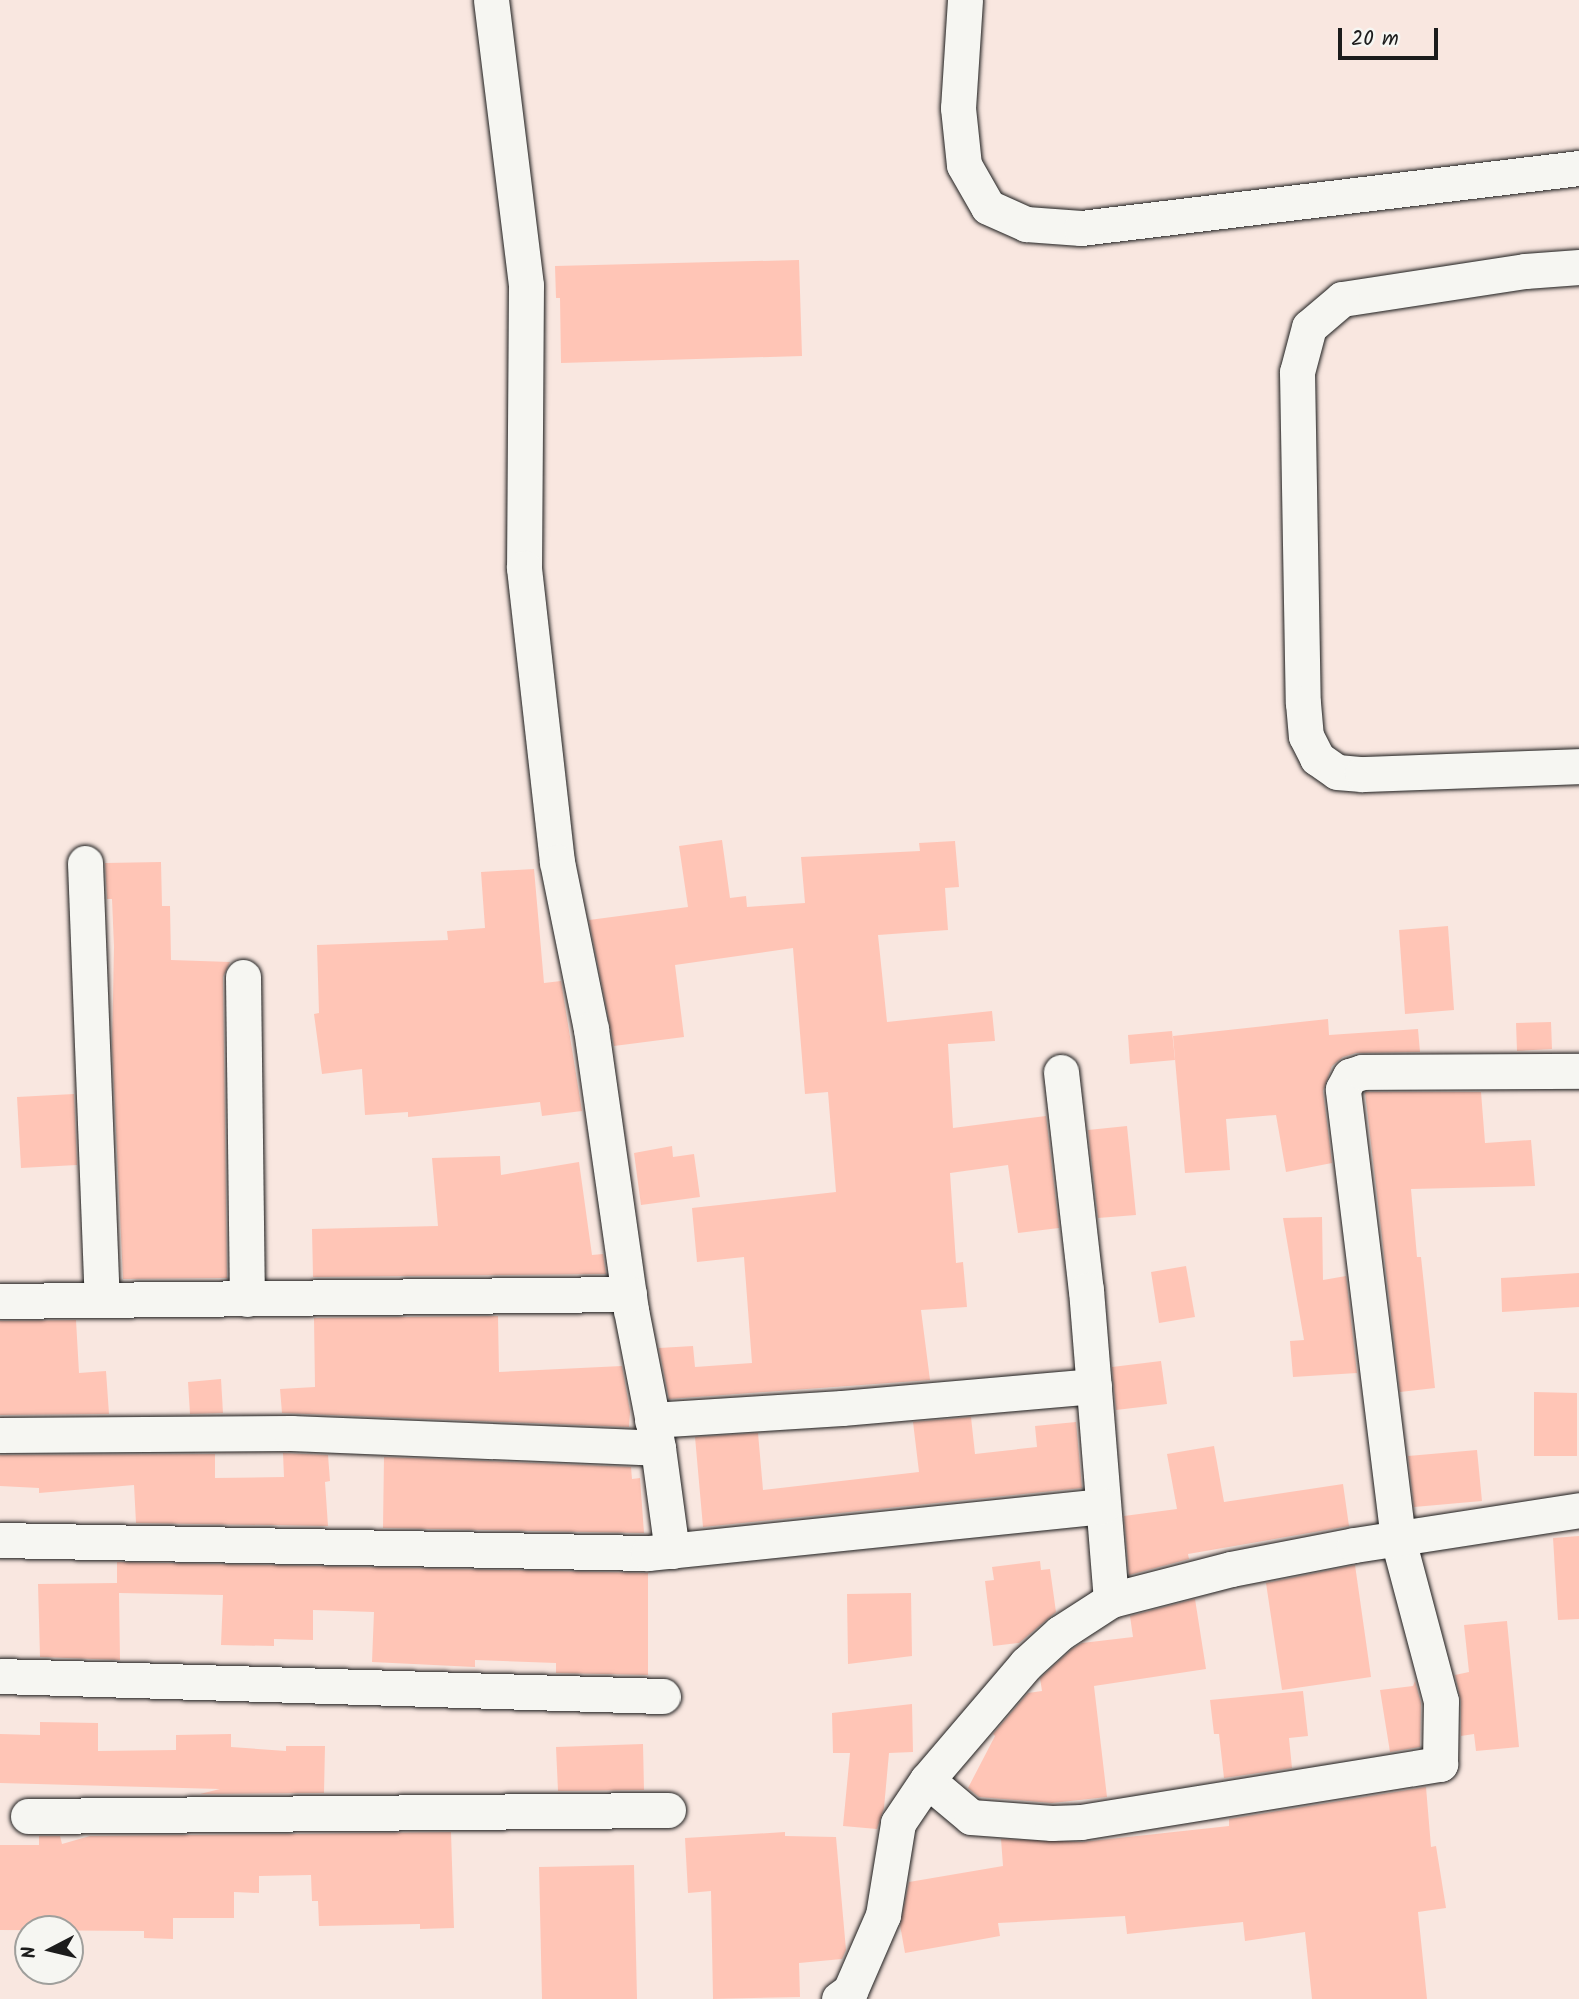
<!DOCTYPE html>
<html>
<head>
<meta charset="utf-8">
<style>
	body { margin:0 }
	#map { position:relative; width:1579px; height:1999px; overflow:hidden; background:#f9e7e0; font-family:Kalam,sans-serif }
	div>[style] { position:absolute }
	.building>* { inset:0; background:#ffc5b6 }
	.roads { filter:drop-shadow(0 0 2px #1c1c1c) drop-shadow(0 0 2px #1c1c1c) }
	.minor>* { height:35px; margin:-17.5px; padding:0 17.5px; transform-origin:17.5px; border-radius:17.5px; background:#f6f6f2 }
	span { translate:-50% -50%; white-space:nowrap; text-align:center; line-height:1.15; -webkit-text-stroke:5px #f6f6f2; paint-order:stroke }
	.north { position:absolute; left:14px; top:1915px; width:70px; height:70px; box-sizing:border-box; background:#f6f6f2; border:2px solid #9f9f9c; border-radius:50%; rotate:263deg; font-size:19px; font-weight:700; line-height:28px; text-align:center; color:#1c1c1c }
	.north::after { content:''; display:block; margin:auto; width:24px; height:32px; background:#1c1c1c; clip-path:polygon(50% 0,100% 100%,50% 72%,0 100%) }
	.scale { position:absolute; left:1338px; top:28px; width:100px; height:32px; box-sizing:border-box; border:4px solid #1c1c1c; border-top:0; padding-left:9px; font-size:21px; line-height:24px; white-space:nowrap; color:#1c1c1c; -webkit-text-stroke:5px #f6f6f2; paint-order:stroke }
</style>
</head>
<body>
<div id="map">
	<div class="building">
		<i style="clip-path:polygon(799px 260px,802px 356px,561px 363px,560px 298px,556px 298px,555px 266px)"></i>
		<i style="clip-path:polygon(722px 840px,730px 898px,746px 896px,747px 907px,805px 903px,801px 857px,920px 851px,919px 843px,955px 841px,959px 887px,945px 888px,948px 930px,878px 935px,887px 1022px,992px 1011px,995px 1041px,948px 1044px,953px 1128px,1046px 1116px,1059px 1228px,1018px 1233px,1008px 1165px,950px 1173px,956px 1263px,963px 1262px,967px 1307px,921px 1310px,930px 1380px,669px 1399px,659px 1348px,693px 1346px,695px 1367px,752px 1363px,744px 1257px,697px 1262px,692px 1208px,836px 1192px,828px 1092px,805px 1094px,793px 948px,675px 965px,684px 1037px,614px 1046px,589px 920px,688px 907px,679px 846px)"></i>
		<i style="clip-path:polygon(161px 862px,162px 906px,170px 906px,171px 960px,230px 962px,223px 977px,227px 1278px,123px 1279px,112px 1045px,114px 947px,112px 899px,107px 899px,105px 863px)"></i>
		<i style="clip-path:polygon(534px 869px,544px 983px,561px 981px,582px 1111px,542px 1116px,540px 1102px,428px 1115px,408px 1117px,408px 1112px,365px 1115px,362px 1069px,322px 1074px,314px 1014px,319px 1013px,317px 945px,448px 940px,447px 931px,485px 928px,481px 872px)"></i>
		<i style="clip-path:polygon(1448px 926px,1454px 1010px,1405px 1014px,1399px 930px)"></i>
		<i style="clip-path:polygon(1328px 1019px,1329px 1035px,1418px 1029px,1420px 1052px,1356px 1053px,1343px 1057px,1332px 1066px,1323px 1091px,1332px 1163px,1286px 1172px,1276px 1115px,1226px 1119px,1230px 1170px,1185px 1173px,1173px 1036px)"></i>
		<i style="clip-path:polygon(1551px 1022px,1552px 1049px,1517px 1051px,1516px 1023px)"></i>
		<i style="clip-path:polygon(1172px 1031px,1175px 1060px,1130px 1064px,1128px 1035px)"></i>
		<i style="clip-path:polygon(1365px 1092px,1481px 1092px,1485px 1143px,1531px 1140px,1535px 1186px,1411px 1189px,1417px 1257px,1421px 1257px,1435px 1388px,1400px 1392px)"></i>
		<i style="clip-path:polygon(74px 1094px,77px 1165px,21px 1168px,17px 1097px)"></i>
		<i style="clip-path:polygon(1127px 1126px,1136px 1215px,1098px 1218px,1088px 1130px)"></i>
		<i style="clip-path:polygon(672px 1146px,673px 1157px,694px 1154px,700px 1197px,641px 1205px,634px 1153px)"></i>
		<i style="clip-path:polygon(500px 1156px,501px 1175px,579px 1162px,592px 1255px,603px 1254px,606px 1274px,313px 1277px,312px 1229px,438px 1226px,432px 1158px)"></i>
		<i style="clip-path:polygon(1322px 1217px,1323px 1280px,1346px 1276px,1357px 1373px,1293px 1377px,1290px 1341px,1304px 1340px,1283px 1218px)"></i>
		<i style="clip-path:polygon(1186px 1266px,1195px 1317px,1159px 1323px,1151px 1272px)"></i>
		<i style="clip-path:polygon(1579px 1273px,1579px 1307px,1502px 1312px,1501px 1278px)"></i>
		<i style="clip-path:polygon(498px 1316px,499px 1372px,622px 1366px,630px 1411px,629px 1427px,282px 1413px,280px 1389px,315px 1387px,314px 1318px)"></i>
		<i style="clip-path:polygon(76px 1320px,79px 1373px,106px 1371px,109px 1414px,0 1415px,0 1321px)"></i>
		<i style="clip-path:polygon(1161px 1361px,1167px 1404px,1116px 1410px,1112px 1367px)"></i>
		<i style="clip-path:polygon(221px 1379px,223px 1413px,190px 1414px,188px 1382px)"></i>
		<i style="clip-path:polygon(1534px 1392px,1577px 1393px,1577px 1456px,1534px 1456px)"></i>
		<i style="clip-path:polygon(971px 1417px,975px 1454px,1037px 1447px,1035px 1426px,1076px 1422px,1082px 1488px,703px 1527px,695px 1437px,758px 1433px,763px 1490px,919px 1472px,913px 1422px)"></i>
		<i style="clip-path:polygon(1214px 1446px,1224px 1502px,1343px 1484px,1349px 1526px,1188px 1554px,1189px 1559px,1129px 1575px,1124px 1516px,1177px 1509px,1167px 1454px)"></i>
		<i style="clip-path:polygon(1477px 1450px,1482px 1501px,1414px 1507px,1408px 1456px)"></i>
		<i style="clip-path:polygon(283px 1453px,328px 1455px,330px 1481px,325px 1482px,328px 1526px,136px 1523px,134px 1485px,39px 1493px,39px 1488px,0 1486px,0 1455px,215px 1454px,215px 1478px,284px 1477px)"></i>
		<i style="clip-path:polygon(384px 1457px,631px 1467px,632px 1479px,640px 1478px,644px 1533px,383px 1528px)"></i>
		<i style="clip-path:polygon(1579px 1536px,1579px 1619px,1558px 1620px,1553px 1538px)"></i>
		<i style="clip-path:polygon(1040px 1561px,1041px 1570px,1050px 1569px,1056px 1612px,1019px 1643px,993px 1646px,985px 1581px,994px 1580px,992px 1567px)"></i>
		<i style="clip-path:polygon(117px 1562px,648px 1573px,648px 1675px,556px 1673px,556px 1663px,475px 1660px,475px 1667px,372px 1662px,374px 1612px,313px 1610px,313px 1640px,274px 1639px,274px 1646px,221px 1645px,223px 1595px,119px 1593px,120px 1660px,40px 1657px,38px 1584px,117px 1583px)"></i>
		<i style="clip-path:polygon(1355px 1565px,1371px 1677px,1282px 1690px,1266px 1583px)"></i>
		<i style="clip-path:polygon(911px 1593px,912px 1656px,848px 1664px,847px 1594px)"></i>
		<i style="clip-path:polygon(1195px 1599px,1206px 1669px,1094px 1686px,1107px 1797px,1052px 1803px,979px 1797px,968px 1788px,995px 1736px,993px 1734px,1028px 1693px,1042px 1691px,1040px 1678px,1072px 1649px,1082px 1643px,1133px 1637px,1130px 1616px)"></i>
		<i style="clip-path:polygon(1507px 1621px,1519px 1747px,1476px 1751px,1474px 1734px,1461px 1736px,1461px 1701px,1455px 1675px,1469px 1672px,1464px 1625px)"></i>
		<i style="clip-path:polygon(1415px 1681px,1421px 1703px,1420px 1747px,1390px 1752px,1380px 1690px,1413px 1686px)"></i>
		<i style="clip-path:polygon(1303px 1691px,1308px 1736px,1289px 1738px,1292px 1768px,1224px 1778px,1219px 1734px,1214px 1734px,1210px 1700px)"></i>
		<i style="clip-path:polygon(912px 1704px,913px 1752px,889px 1753px,884px 1808px,877px 1829px,843px 1826px,850px 1753px,833px 1753px,832px 1713px)"></i>
		<i style="clip-path:polygon(40px 1722px,98px 1723px,98px 1751px,176px 1750px,176px 1735px,231px 1734px,231px 1747px,286px 1751px,286px 1746px,325px 1746px,324px 1793px,200px 1794px,220px 1789px,0 1783px,0 1734px,40px 1735px)"></i>
		<i style="clip-path:polygon(643px 1744px,644px 1790px,558px 1791px,556px 1747px)"></i>
		<i style="clip-path:polygon(1426px 1787px,1431px 1847px,1436px 1846px,1446px 1908px,1418px 1912px,1427px 1999px,1312px 1999px,1305px 1932px,1245px 1941px,1243px 1922px,1127px 1934px,1125px 1916px,998px 1923px,1000px 1936px,905px 1953px,900px 1925px,909px 1882px,1003px 1866px,1001px 1839px,1082px 1842px,1229px 1826px,1229px 1819px)"></i>
		<i style="clip-path:polygon(451px 1832px,454px 1928px,420px 1929px,420px 1924px,319px 1926px,318px 1901px,312px 1901px,311px 1875px,259px 1876px,259px 1893px,234px 1892px,234px 1918px,173px 1918px,173px 1939px,144px 1938px,144px 1931px,0 1930px,0 1845px,39px 1845px,39px 1836px,60px 1836px,62px 1844px,90px 1836px)"></i>
		<i style="clip-path:polygon(785px 1832px,785px 1836px,836px 1837px,846px 1950px,842px 1959px,799px 1963px,800px 1997px,713px 1999px,711px 1891px,688px 1893px,685px 1838px)"></i>
		<i style="clip-path:polygon(634px 1865px,637px 1999px,542px 1999px,539px 1867px)"></i>
	</div>
	<div class="roads">
		<div class="minor">
			<i style="left:491px;top:0;width:287px;rotate:83deg"></i>
			<i style="left:526px;top:285px;width:283px;rotate:90.4deg"></i>
			<i style="left:524px;top:568px;width:296px;rotate:83.6deg"></i>
			<i style="left:557px;top:862px;width:170px;rotate:78.5deg"></i>
			<i style="left:591px;top:1029px;width:284px;rotate:81.9deg"></i>
			<i style="left:631px;top:1310px;width:141px;rotate:78.9deg"></i>
			<i style="left:658px;top:1448px;width:104px;rotate:82.3deg"></i>
			<i style="left:965px;top:0;width:108px;rotate:93.7deg"></i>
			<i style="left:958px;top:108px;width:57px;rotate:84deg"></i>
			<i style="left:964px;top:165px;width:48px;rotate:60.3deg"></i>
			<i style="left:988px;top:207px;width:42px;rotate:24.1deg"></i>
			<i style="left:1026px;top:224px;width:55px;rotate:4.2deg"></i>
			<i style="left:1081px;top:228px;width:502px;rotate:-6.87deg"></i>
			<i style="left:1579px;top:267px;width:54px;rotate:175.8deg"></i>
			<i style="left:1525px;top:271px;width:185px;rotate:171.3deg"></i>
			<i style="left:1342px;top:299px;width:43px;rotate:139.7deg"></i>
			<i style="left:1309px;top:327px;width:47px;rotate:104.9deg"></i>
			<i style="left:1297px;top:372px;width:331px;rotate:89deg"></i>
			<i style="left:1303px;top:703px;width:33px;rotate:85deg"></i>
			<i style="left:1306px;top:736px;width:25px;rotate:63deg"></i>
			<i style="left:1317px;top:758px;width:24px;rotate:35deg"></i>
			<i style="left:1337px;top:772px;width:25px;rotate:5deg"></i>
			<i style="left:1362px;top:774px;width:217px;rotate:-2.1deg"></i>
			<i style="left:85px;top:863px;width:437px;rotate:87.8deg"></i>
			<i style="left:243px;top:977px;width:322px;rotate:89.3deg"></i>
			<i style="left:1061px;top:1072px;width:219px;rotate:83.5deg"></i>
			<i style="left:1086px;top:1290px;width:311px;rotate:85.4deg"></i>
			<i style="left:0;top:1301px;width:629px;rotate:-0.64deg"></i>
			<i style="left:652px;top:1420px;width:190px;rotate:-3.6deg"></i>
			<i style="left:842px;top:1408px;width:253px;rotate:-5deg"></i>
			<i style="left:0;top:1435px;width:291px;rotate:-0.4deg"></i>
			<i style="left:291px;top:1433px;width:367px;rotate:2.3deg"></i>
			<i style="left:0;top:1540px;width:648px;rotate:1.15deg"></i>
			<i style="left:648px;top:1553px;width:457px;rotate:-5.9deg"></i>
			<i style="left:0;top:1676px;width:663px;rotate:1.73deg"></i>
			<i style="left:927px;top:1780px;width:57px;rotate:40.1deg"></i>
			<i style="left:971px;top:1817px;width:81px;rotate:4.2deg"></i>
			<i style="left:1052px;top:1823px;width:29px;rotate:-2deg"></i>
			<i style="left:1081px;top:1822px;width:364px;rotate:-9.2deg"></i>
			<i style="left:1440px;top:1764px;width:63px;rotate:-89.1deg"></i>
			<i style="left:1441px;top:1701px;width:168px;rotate:-104.9deg"></i>
			<i style="left:1398px;top:1539px;width:453px;rotate:-97deg"></i>
			<i style="left:1343px;top:1089px;width:15px;rotate:-62deg"></i>
			<i style="left:1350px;top:1076px;width:13px;rotate:-18deg"></i>
			<i style="left:1362px;top:1072px;width:217px;rotate:-0.3deg"></i>
			<i style="left:28px;top:1816px;width:640px;rotate:-0.54deg"></i>
			<i style="left:839px;top:1999px;width:14px;rotate:-36deg"></i>
			<i style="left:850px;top:1991px;width:83px;rotate:-66.5deg"></i>
			<i style="left:883px;top:1915px;width:93px;rotate:-80.7deg"></i>
			<i style="left:898px;top:1823px;width:52px;rotate:-56deg"></i>
			<i style="left:927px;top:1780px;width:153px;rotate:-49.5deg"></i>
			<i style="left:1026px;top:1664px;width:46px;rotate:-42.4deg"></i>
			<i style="left:1060px;top:1633px;width:61px;rotate:-32.9deg"></i>
			<i style="left:1111px;top:1600px;width:124px;rotate:-14.5deg"></i>
			<i style="left:1231px;top:1569px;width:125px;rotate:-11deg"></i>
			<i style="left:1354px;top:1545px;width:228px;rotate:-8.8deg"></i>
		</div>
	</div>
	<div class="north">N</div>
	<div class="scale">20 m</div>
</div>
</body>
</html>
